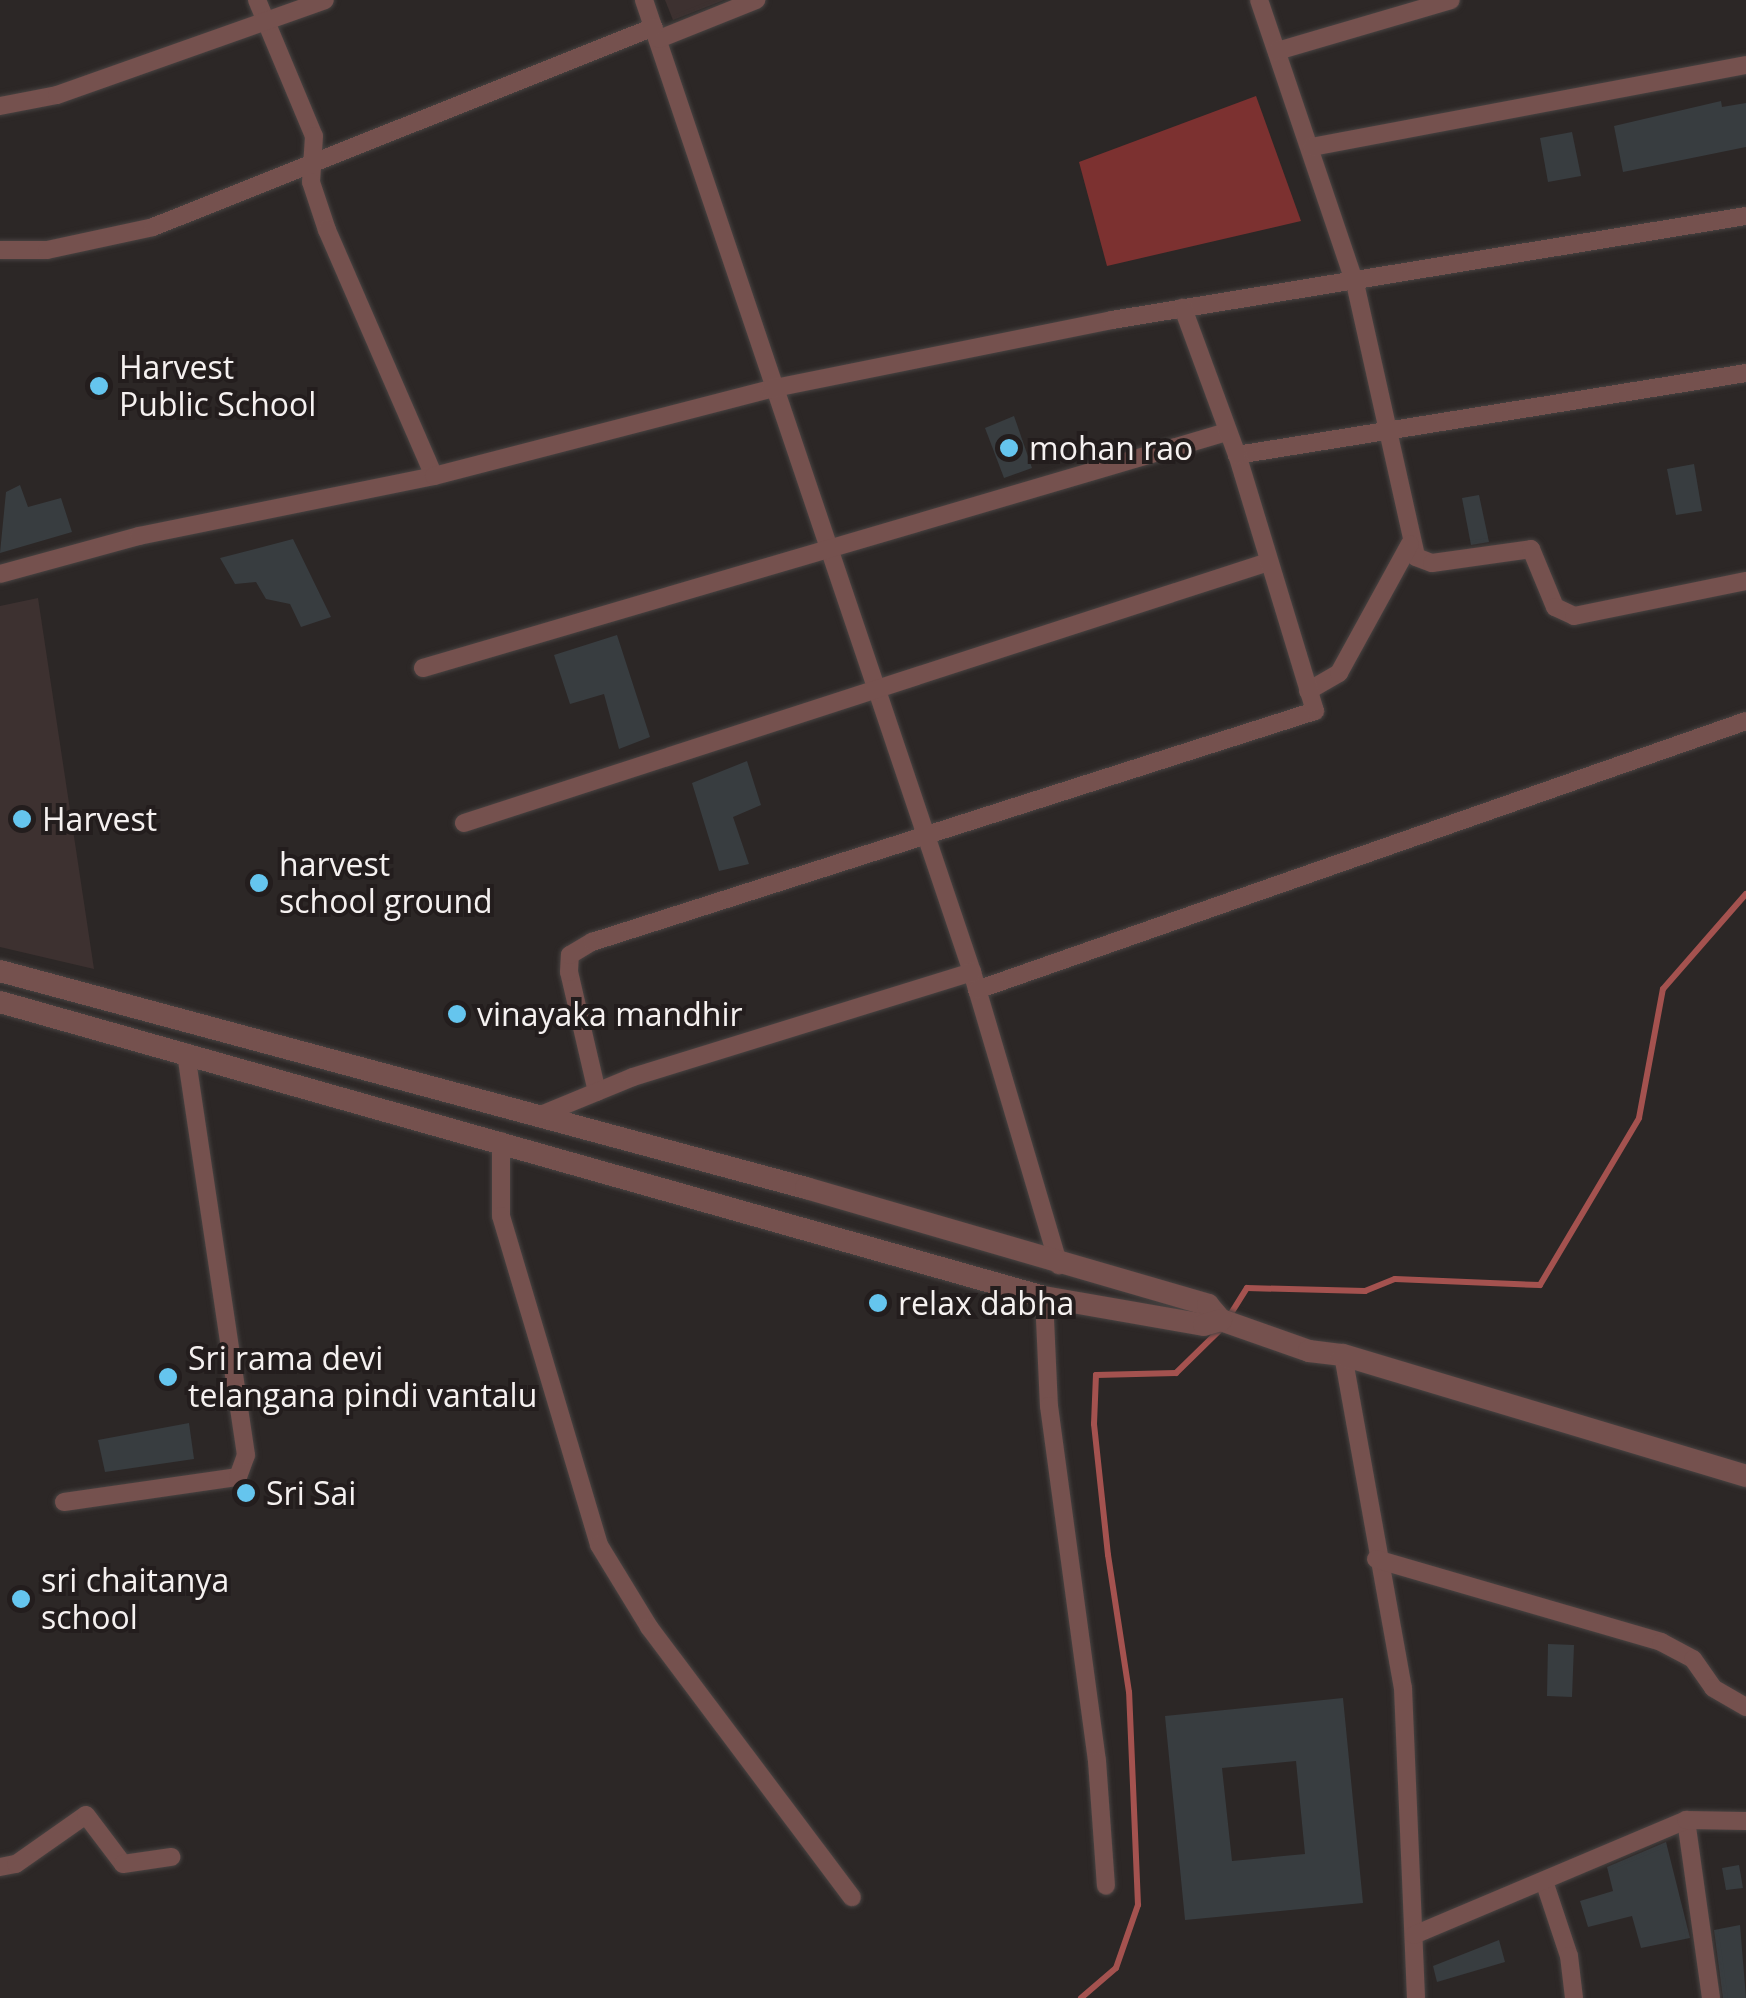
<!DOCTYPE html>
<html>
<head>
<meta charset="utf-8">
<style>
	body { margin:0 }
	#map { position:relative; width:1746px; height:1998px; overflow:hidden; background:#2c2726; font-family:"Open Sans",sans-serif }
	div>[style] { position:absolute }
	.built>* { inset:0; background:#3d3130 }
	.green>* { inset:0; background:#7c3130 }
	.stream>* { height:6px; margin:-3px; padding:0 3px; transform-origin:3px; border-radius:3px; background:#a4524f }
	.building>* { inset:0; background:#383d40 }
	.roads { filter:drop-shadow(0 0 2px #484342) drop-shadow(0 0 2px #484342) }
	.minor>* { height:18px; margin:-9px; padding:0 9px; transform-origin:9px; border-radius:9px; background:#75514e }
	.tertiary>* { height:22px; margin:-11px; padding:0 11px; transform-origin:11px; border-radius:11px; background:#75514e }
	.dots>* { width:28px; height:28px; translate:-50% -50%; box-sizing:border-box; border:5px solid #231d1d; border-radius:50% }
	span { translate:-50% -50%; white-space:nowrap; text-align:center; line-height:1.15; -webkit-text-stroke:8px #231d1d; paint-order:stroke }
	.poi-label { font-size:32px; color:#f5f1f0 }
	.left { translate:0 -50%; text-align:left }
</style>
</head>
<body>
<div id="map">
	<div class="built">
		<i style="clip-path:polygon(665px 0,724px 0,673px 20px)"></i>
		<i style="clip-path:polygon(38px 598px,94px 969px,0 947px,0 606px)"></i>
	</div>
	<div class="green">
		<i style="clip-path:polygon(1256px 96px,1301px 221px,1107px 266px,1079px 162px)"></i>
	</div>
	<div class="stream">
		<i style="left:1230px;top:1315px;width:32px;rotate:-58deg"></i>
		<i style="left:1247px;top:1288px;width:118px;rotate:1.5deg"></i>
		<i style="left:1365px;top:1291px;width:32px;rotate:-22deg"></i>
		<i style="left:1395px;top:1279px;width:145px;rotate:2.4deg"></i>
		<i style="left:1540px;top:1285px;width:194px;rotate:-59.3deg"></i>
		<i style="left:1639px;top:1118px;width:131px;rotate:-79.5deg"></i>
		<i style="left:1663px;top:989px;width:126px;rotate:-48.9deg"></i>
		<i style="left:1081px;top:1998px;width:46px;rotate:-40.6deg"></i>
		<i style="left:1116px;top:1968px;width:67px;rotate:-70.8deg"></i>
		<i style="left:1138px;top:1905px;width:213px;rotate:-92.4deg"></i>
		<i style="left:1129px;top:1692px;width:139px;rotate:-98.7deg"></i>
		<i style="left:1108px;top:1555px;width:132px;rotate:-96.1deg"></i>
		<i style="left:1094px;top:1424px;width:49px;rotate:-87.7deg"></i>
		<i style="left:1096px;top:1375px;width:80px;rotate:-1.4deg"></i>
		<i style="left:1176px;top:1373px;width:67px;rotate:-44.4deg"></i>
	</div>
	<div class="building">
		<i style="clip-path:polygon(1721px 101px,1722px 107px,1746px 103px,1746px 147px,1623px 172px,1614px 126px)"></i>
		<i style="clip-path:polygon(1572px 132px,1581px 176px,1548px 182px,1540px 138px)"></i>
		<i style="clip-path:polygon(1014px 416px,1032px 468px,1004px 478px,985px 428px)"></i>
		<i style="clip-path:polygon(1694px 464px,1702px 511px,1676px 515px,1667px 469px)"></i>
		<i style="clip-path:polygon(20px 485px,28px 507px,61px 498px,72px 532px,0 553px,6px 492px)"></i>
		<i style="clip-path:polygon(1479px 495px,1489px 542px,1471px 545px,1462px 498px)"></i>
		<i style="clip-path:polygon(293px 539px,331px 617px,301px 627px,290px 604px,266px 599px,256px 582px,235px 584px,220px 558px)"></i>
		<i style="clip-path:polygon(617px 635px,650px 737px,619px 749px,604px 694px,570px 704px,554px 655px)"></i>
		<i style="clip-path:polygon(747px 761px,761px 805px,733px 817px,749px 864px,719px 871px,692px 783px)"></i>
		<i style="clip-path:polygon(189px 1423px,194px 1459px,105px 1472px,98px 1440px)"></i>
		<i style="clip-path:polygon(1548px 1644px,1574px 1645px,1572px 1697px,1547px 1696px)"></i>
		<i style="clip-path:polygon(evenodd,1343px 1698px,1363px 1903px,1185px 1920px,1165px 1716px,1343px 1698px,1296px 1761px,1305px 1854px,1232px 1861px,1222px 1768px,1296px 1761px)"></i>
		<i style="clip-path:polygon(1666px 1842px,1690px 1938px,1641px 1948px,1632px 1916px,1588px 1927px,1580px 1901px,1613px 1891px,1607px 1867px)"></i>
		<i style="clip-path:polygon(1739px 1865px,1743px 1888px,1726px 1890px,1722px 1868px)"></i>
		<i style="clip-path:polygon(1740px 1925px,1746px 1998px,1723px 1998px,1714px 1930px)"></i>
		<i style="clip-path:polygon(1499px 1940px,1505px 1962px,1437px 1982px,1433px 1966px)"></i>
	</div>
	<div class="roads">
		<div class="minor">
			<i style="left:257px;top:0;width:147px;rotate:67.3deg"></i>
			<i style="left:314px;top:136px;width:46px;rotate:93.7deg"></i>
			<i style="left:311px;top:182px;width:51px;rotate:71.6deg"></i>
			<i style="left:327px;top:230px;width:268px;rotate:66.5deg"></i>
			<i style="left:644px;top:0;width:1026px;rotate:71.35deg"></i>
			<i style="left:972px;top:972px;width:306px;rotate:73.5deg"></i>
			<i style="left:1259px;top:0;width:299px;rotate:71.3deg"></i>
			<i style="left:1355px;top:283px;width:281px;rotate:77.4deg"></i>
			<i style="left:1416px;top:557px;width:17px;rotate:21deg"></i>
			<i style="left:1432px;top:563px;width:100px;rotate:-8deg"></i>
			<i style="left:1531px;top:549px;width:63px;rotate:67.5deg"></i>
			<i style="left:1555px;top:607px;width:21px;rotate:25deg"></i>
			<i style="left:1574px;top:616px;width:176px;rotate:-11.5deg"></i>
			<i style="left:659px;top:39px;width:105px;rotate:-21.9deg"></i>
			<i style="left:1277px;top:51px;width:181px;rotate:-16.3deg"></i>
			<i style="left:0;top:106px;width:58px;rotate:-10.9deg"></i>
			<i style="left:57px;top:95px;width:284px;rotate:-19.5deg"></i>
			<i style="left:1312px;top:147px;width:442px;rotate:-10.7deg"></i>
			<i style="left:0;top:250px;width:47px"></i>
			<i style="left:47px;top:250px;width:108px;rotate:-12.2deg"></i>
			<i style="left:153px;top:227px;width:539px;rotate:-21.76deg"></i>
			<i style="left:1237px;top:455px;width:516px;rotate:-9.15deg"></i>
			<i style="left:0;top:574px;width:144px;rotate:-15.3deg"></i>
			<i style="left:139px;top:536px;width:301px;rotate:-11.5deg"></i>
			<i style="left:434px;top:476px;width:347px;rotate:-14.5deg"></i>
			<i style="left:770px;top:389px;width:349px;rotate:-11.4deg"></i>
			<i style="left:1112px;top:320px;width:642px;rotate:-9.32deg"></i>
			<i style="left:423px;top:668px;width:838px;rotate:-16.36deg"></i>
			<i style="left:1308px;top:691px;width:36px;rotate:-30deg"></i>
			<i style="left:1339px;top:673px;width:147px;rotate:-61.2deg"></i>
			<i style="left:464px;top:823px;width:842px;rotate:-17.98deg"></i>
			<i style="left:977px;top:990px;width:815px;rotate:-19.28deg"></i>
			<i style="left:597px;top:1092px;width:123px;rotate:-103.1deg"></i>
			<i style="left:569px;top:972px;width:17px;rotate:-87deg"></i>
			<i style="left:570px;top:955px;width:26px;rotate:-31deg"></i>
			<i style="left:592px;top:942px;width:759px;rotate:-17.72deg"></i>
			<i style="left:1315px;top:711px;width:268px;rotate:-106.9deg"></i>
			<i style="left:1237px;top:455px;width:157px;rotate:-110.2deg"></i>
			<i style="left:543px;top:1114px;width:97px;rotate:-22.3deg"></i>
			<i style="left:633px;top:1077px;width:355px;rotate:-17.2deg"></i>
			<i style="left:501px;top:1141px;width:75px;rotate:90deg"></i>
			<i style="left:501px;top:1216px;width:343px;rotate:73.4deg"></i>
			<i style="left:599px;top:1545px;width:96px;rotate:58.6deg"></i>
			<i style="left:649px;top:1627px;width:338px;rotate:53.1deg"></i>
			<i style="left:1044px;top:1297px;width:109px;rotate:87.4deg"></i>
			<i style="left:1049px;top:1406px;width:358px;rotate:82.3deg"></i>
			<i style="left:1097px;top:1761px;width:125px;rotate:85.9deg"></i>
			<i style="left:1343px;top:1355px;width:338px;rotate:79.8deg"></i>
			<i style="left:1403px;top:1688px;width:310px;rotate:87.6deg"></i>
			<i style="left:64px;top:1502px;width:176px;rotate:-8.2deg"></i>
			<i style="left:238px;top:1477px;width:23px;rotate:-70deg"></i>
			<i style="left:246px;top:1455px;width:407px;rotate:-98.5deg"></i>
			<i style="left:1376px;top:1559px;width:297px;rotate:16.2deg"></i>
			<i style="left:1661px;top:1642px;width:36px;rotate:28deg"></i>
			<i style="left:1693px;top:1659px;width:35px;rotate:55deg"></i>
			<i style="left:1713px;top:1688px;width:38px;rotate:30deg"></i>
			<i style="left:1686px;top:1820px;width:180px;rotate:82deg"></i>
			<i style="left:0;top:1867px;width:16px;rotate:-11deg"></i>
			<i style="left:16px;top:1864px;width:85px;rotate:-35deg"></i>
			<i style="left:86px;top:1815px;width:61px;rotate:52.9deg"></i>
			<i style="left:123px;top:1864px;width:49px;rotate:-8.3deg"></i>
			<i style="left:1545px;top:1884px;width:76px;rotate:71.6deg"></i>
			<i style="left:1569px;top:1956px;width:42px;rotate:83.2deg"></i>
			<i style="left:1414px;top:1935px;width:295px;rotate:-22.9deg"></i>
			<i style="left:1686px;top:1820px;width:60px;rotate:1deg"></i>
		</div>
		<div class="tertiary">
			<i style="left:0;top:971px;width:835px;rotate:15.07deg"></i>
			<i style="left:806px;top:1188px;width:419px;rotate:16.2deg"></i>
			<i style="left:1208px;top:1305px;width:20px;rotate:49deg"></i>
			<i style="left:1221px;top:1320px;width:93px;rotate:19.4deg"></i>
			<i style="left:1309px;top:1351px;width:34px;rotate:7deg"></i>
			<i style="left:1343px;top:1355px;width:421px;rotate:16.7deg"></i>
			<i style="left:0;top:1002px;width:1085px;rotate:15.78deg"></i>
			<i style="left:1044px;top:1297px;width:162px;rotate:9.9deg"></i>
			<i style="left:1204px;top:1325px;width:18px;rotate:-16deg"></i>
		</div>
	</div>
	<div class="dots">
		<i style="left:99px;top:386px;background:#65c5ee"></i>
		<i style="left:1009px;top:448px;background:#65c5ee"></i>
		<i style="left:22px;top:819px;background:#65c5ee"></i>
		<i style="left:259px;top:883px;background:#65c5ee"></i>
		<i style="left:457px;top:1014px;background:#65c5ee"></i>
		<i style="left:878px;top:1303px;background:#65c5ee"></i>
		<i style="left:168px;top:1377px;background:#65c5ee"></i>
		<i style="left:246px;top:1493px;background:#65c5ee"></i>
		<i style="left:21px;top:1599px;background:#65c5ee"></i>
	</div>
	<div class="poi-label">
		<span class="left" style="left:119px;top:386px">Harvest<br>Public School</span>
		<span class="left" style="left:1029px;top:448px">mohan rao</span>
		<span class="left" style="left:42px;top:819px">Harvest</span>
		<span class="left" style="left:279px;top:883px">harvest<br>school ground</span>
		<span class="left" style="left:477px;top:1014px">vinayaka mandhir</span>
		<span class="left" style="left:898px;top:1303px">relax dabha</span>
		<span class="left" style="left:188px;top:1377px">Sri rama devi<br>telangana pindi vantalu</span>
		<span class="left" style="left:266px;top:1493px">Sri Sai</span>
		<span class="left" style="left:41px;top:1599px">sri chaitanya<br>school</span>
	</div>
</div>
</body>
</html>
